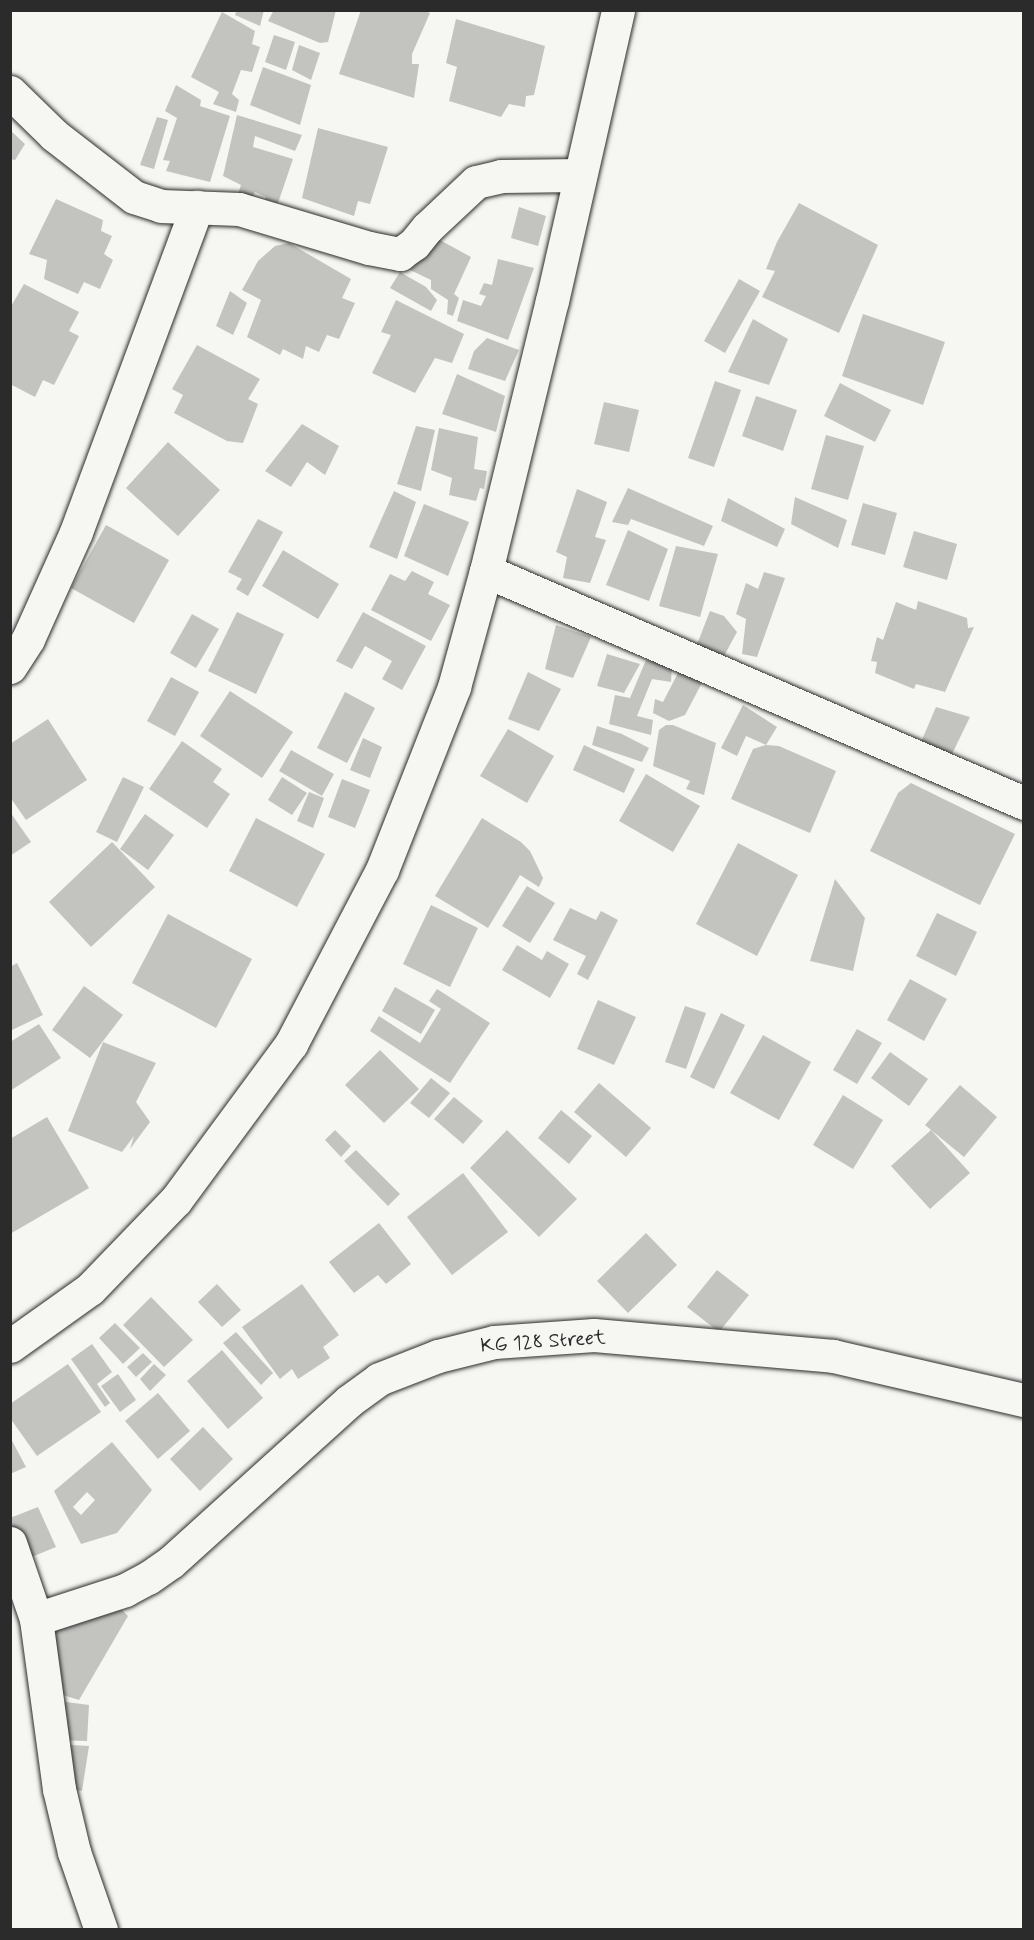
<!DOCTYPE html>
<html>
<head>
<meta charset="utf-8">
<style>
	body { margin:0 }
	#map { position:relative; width:1034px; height:1940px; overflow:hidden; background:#f6f6f2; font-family:Mynerve,sans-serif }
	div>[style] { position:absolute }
	.building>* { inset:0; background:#c3c3c0 }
	.roads { filter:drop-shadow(0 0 2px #2b2b2b) drop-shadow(0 0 2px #2b2b2b) }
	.minor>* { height:33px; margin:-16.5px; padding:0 16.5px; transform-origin:16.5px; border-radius:16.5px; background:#f6f6f2 }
	.major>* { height:33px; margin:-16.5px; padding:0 16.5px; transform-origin:16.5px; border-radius:16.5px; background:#f6f6f2 }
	span { translate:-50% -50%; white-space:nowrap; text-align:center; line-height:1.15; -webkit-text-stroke:4.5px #f6f6f2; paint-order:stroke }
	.street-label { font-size:20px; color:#2b2b2b }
	.frame { position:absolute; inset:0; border:12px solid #2b2b2b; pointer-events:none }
</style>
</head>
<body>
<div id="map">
	<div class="building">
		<i style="clip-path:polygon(237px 10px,264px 10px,260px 26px,235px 15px)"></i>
		<i style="clip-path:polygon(274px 10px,336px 10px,328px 42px,320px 43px,268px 21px)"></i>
		<i style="clip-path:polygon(361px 10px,422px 10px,430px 13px,412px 54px,412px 64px,419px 64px,414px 98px,339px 74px)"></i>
		<i style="clip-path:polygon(222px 12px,255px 31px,252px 44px,260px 47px,252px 72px,241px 70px,232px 94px,239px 100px,236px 112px,213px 104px,219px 92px,191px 77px)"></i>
		<i style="clip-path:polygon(456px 19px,545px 46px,534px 95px,526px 96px,525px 107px,509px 104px,501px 117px,449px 101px,457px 67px,446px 63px)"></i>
		<i style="clip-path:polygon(274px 35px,295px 42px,286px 70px,265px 62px)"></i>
		<i style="clip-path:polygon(299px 45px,320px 53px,311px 80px,292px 70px)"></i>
		<i style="clip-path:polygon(263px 67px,311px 85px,300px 125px,250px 105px)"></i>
		<i style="clip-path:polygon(176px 85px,201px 100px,200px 106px,230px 116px,210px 182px,166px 171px,170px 161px,163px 160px,177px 118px,165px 111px)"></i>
		<i style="clip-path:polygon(237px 115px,302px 135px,295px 151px,255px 136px,253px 147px,293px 159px,276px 209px,264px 204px,266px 197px,255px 192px,250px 202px,238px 194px,241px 185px,223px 176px)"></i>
		<i style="clip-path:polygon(157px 117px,168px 120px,154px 169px,140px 165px)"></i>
		<i style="clip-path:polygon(318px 128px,388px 147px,370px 204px,358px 201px,354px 216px,302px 198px)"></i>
		<i style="clip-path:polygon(10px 130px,25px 144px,15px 160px,10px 159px)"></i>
		<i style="clip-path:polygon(56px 199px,103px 220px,101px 231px,112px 236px,104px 254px,113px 260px,100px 289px,84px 282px,78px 294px,44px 279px,47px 260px,29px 254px)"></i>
		<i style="clip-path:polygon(799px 203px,878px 245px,839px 333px,762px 297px,775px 271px,766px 269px,777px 242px)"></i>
		<i style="clip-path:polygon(519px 207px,546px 216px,538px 246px,511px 238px)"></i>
		<i style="clip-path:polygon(427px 233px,471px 257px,454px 294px,459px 298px,453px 316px,447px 314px,448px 300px,431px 289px,431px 280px,408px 269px)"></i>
		<i style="clip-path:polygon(289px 243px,351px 279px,342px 298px,355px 303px,339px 339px,327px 335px,319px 352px,306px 346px,303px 359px,283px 349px,280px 355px,247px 337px,261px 300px,242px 290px,258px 261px,275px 246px)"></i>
		<i style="clip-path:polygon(498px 259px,534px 268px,508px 340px,457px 321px,463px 300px,481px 306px,486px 296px,479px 294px,484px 283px,492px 285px)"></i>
		<i style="clip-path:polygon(400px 272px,426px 287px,437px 300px,431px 311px,390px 288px)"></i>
		<i style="clip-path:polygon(739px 279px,760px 291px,725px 353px,704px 341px)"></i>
		<i style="clip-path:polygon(24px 284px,79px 312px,69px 331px,79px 336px,54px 385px,43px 380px,35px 397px,10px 384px,10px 308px)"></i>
		<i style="clip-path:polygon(230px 291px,247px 303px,233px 335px,216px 326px)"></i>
		<i style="clip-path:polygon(396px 300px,464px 334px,452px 363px,435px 358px,415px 393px,372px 373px,391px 335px,381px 332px)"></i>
		<i style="clip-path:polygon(863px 314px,945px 342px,923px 405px,842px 376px)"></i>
		<i style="clip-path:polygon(753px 319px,788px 339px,769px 385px,728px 372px)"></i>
		<i style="clip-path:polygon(487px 338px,519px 350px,505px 381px,468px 369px,474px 351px)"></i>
		<i style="clip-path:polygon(197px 345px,260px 379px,248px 399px,258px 404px,243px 443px,227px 441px,174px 413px,183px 395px,172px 389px)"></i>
		<i style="clip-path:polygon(457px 374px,505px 396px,496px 432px,442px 414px)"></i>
		<i style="clip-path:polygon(715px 381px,741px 390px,714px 467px,688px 458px)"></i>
		<i style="clip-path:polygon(840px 383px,891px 410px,875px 442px,824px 416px)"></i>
		<i style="clip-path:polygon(756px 396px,797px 410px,783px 451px,742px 436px)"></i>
		<i style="clip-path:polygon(604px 402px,639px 410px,629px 452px,594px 444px)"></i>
		<i style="clip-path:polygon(302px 424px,339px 446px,325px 475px,307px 462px,291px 487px,265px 471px)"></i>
		<i style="clip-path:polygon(416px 426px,435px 430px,421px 491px,397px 484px)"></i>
		<i style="clip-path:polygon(439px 428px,478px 437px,474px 469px,487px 471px,484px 489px,480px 488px,476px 501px,449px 495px,452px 478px,431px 470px)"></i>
		<i style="clip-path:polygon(826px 435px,864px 446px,848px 500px,811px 489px)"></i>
		<i style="clip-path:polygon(168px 442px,220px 490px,178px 536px,126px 488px)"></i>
		<i style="clip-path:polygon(628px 488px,713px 526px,704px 546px,631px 519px,628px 525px,612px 522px)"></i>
		<i style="clip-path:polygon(577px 489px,607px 502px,595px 537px,606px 540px,590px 583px,563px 578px,567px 557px,556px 552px)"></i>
		<i style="clip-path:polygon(394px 491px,416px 502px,397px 559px,369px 547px)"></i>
		<i style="clip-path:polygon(795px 497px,847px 520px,838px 548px,791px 524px)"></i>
		<i style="clip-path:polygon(728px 498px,785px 529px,777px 547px,721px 521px)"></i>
		<i style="clip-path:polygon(863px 503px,897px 513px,885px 555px,851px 545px)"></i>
		<i style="clip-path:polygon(424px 504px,469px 522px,448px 576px,404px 556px)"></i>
		<i style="clip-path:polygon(258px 519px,283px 532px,248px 596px,236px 589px,242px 579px,228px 572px)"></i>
		<i style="clip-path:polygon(106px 525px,169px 560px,134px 623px,71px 588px)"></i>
		<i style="clip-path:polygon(628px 530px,668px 549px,649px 601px,606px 585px)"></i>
		<i style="clip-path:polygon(914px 531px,957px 544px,947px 580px,903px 567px)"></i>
		<i style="clip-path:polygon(676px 546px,718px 554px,700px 617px,659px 606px)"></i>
		<i style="clip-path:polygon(283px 550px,339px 584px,318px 619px,262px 586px)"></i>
		<i style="clip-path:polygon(412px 571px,434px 582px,428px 594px,450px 605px,431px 641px,371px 610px,390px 574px,405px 581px)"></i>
		<i style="clip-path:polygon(764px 572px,785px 578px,757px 657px,742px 654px,746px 619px,736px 614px,746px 583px,758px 589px)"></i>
		<i style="clip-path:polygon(918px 601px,967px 618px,968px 628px,974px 627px,945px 692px,916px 684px,914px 689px,875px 673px,877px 662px,871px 661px,877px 637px,883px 640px,896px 602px,916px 610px)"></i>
		<i style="clip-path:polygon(710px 611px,724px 616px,737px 632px,724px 656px,696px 647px)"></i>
		<i style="clip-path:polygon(237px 612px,284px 634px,256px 694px,208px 671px)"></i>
		<i style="clip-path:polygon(363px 612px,426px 646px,402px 690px,382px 679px,392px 661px,365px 646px,352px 669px,336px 661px)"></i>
		<i style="clip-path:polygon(192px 614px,219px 629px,196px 668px,170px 653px)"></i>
		<i style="clip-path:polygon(556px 625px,591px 637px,573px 678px,545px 669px)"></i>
		<i style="clip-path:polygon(607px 654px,640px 664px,624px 693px,597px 686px)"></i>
		<i style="clip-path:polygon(646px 660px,672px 664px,671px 682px,652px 679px,637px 716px,653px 720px,651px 735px,609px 724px,615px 695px,630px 698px)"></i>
		<i style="clip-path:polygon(679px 671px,703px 681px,685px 715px,669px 721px,653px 713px,655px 699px,663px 702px)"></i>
		<i style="clip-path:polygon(528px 672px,561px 689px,539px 731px,508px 719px)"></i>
		<i style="clip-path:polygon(171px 677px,199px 692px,175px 736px,147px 721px)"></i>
		<i style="clip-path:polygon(230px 691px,293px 732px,262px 778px,200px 736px)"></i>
		<i style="clip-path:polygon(345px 692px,375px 708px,347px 763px,317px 748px)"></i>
		<i style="clip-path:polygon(743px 705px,777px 727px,766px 745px,746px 736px,737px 756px,721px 748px)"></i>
		<i style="clip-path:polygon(936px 707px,970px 717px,952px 754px,921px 742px)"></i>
		<i style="clip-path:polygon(48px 719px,87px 780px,26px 820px,10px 797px,10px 744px)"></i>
		<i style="clip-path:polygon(666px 725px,673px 725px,716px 743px,704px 795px,686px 789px,690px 781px,653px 766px,659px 730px)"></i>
		<i style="clip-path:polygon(597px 726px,622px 734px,649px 748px,642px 762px,592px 745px)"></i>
		<i style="clip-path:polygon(508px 729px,554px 756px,527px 803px,480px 776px)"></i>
		<i style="clip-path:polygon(363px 738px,382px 747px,370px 778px,350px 770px)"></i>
		<i style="clip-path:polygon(182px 741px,222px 769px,213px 782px,230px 794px,207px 828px,149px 789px)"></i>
		<i style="clip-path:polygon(584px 745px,635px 769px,624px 793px,573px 770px)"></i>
		<i style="clip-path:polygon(766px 745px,779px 746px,836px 771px,810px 833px,731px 799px,753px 749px)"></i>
		<i style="clip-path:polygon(291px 750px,334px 774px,322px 796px,279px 771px)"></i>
		<i style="clip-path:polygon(646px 774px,700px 806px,673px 852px,619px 821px)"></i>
		<i style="clip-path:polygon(123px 777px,144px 787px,117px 842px,96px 832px)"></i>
		<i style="clip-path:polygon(282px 777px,307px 793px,292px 815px,268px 800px)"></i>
		<i style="clip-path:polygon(342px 779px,370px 790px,355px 828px,328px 817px)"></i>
		<i style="clip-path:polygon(911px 783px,1015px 834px,980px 905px,870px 851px,898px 793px)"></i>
		<i style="clip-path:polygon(309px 792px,324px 798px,313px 828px,297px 821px)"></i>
		<i style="clip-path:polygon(10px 812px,31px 842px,10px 856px)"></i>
		<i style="clip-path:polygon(145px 814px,174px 835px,148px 870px,120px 849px)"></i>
		<i style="clip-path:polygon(256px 818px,325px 854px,297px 907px,229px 871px)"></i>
		<i style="clip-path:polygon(482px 818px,521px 842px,530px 851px,543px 878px,539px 887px,520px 875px,488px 928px,435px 896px)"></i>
		<i style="clip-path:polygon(112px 842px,155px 887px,91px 947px,49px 902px)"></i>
		<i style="clip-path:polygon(738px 843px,798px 875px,757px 956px,696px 924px)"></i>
		<i style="clip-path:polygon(835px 879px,865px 918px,853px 971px,810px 961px)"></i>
		<i style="clip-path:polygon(527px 886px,555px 903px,530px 943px,502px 926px)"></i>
		<i style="clip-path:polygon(431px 905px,478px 928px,450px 987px,403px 964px)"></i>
		<i style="clip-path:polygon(570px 908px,596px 920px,601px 911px,618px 920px,588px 980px,577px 974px,586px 956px,553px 940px)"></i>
		<i style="clip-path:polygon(937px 913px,977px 932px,956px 976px,916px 956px)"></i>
		<i style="clip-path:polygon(168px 914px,252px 959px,216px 1028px,132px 983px)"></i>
		<i style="clip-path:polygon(517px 945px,542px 960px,547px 951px,569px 964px,550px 998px,502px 970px)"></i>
		<i style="clip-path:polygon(17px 963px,43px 1015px,10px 1031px,10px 967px)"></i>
		<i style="clip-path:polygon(910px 979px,947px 999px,924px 1041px,887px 1020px)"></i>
		<i style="clip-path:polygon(84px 986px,123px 1015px,90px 1058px,52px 1030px)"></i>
		<i style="clip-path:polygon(395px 987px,435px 1010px,421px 1034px,382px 1011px)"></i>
		<i style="clip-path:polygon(437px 989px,490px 1023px,450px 1083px,370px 1031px,379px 1016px,420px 1043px,441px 1009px,429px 1001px)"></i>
		<i style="clip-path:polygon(598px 1000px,636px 1017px,614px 1065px,577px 1049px)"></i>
		<i style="clip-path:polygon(685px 1006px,706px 1013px,686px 1069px,665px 1062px)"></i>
		<i style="clip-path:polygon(721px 1013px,745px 1025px,714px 1089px,690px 1077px)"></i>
		<i style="clip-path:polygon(39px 1024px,61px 1058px,10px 1091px,10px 1042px)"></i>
		<i style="clip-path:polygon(857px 1029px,882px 1043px,857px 1084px,833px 1070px)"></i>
		<i style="clip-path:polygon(763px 1035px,811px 1062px,779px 1120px,730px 1093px)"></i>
		<i style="clip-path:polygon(103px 1042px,156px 1063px,136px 1102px,150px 1122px,130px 1149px,134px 1136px,122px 1152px,68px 1131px)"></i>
		<i style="clip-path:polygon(380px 1050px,419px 1089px,384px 1123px,345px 1085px)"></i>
		<i style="clip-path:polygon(890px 1052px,928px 1079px,909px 1106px,871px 1078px)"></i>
		<i style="clip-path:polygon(431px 1078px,450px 1093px,429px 1118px,410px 1103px)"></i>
		<i style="clip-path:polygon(599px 1083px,651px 1128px,626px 1157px,574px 1112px)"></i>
		<i style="clip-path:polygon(960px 1085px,997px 1117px,964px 1157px,931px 1130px,970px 1173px,930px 1209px,891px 1166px,931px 1130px,925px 1125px)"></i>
		<i style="clip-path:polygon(843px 1095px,883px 1120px,853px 1169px,813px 1145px)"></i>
		<i style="clip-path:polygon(454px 1097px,483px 1121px,463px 1144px,434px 1119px)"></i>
		<i style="clip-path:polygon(561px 1110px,592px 1136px,569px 1164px,538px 1138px)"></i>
		<i style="clip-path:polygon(47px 1117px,89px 1188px,10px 1234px,10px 1139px)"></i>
		<i style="clip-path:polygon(335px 1130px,351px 1146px,341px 1157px,325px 1140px)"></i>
		<i style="clip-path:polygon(507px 1130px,577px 1199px,539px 1237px,470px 1168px)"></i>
		<i style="clip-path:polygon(356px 1150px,400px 1194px,388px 1206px,344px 1161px)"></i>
		<i style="clip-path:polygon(463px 1173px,508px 1232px,452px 1275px,407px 1217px)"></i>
		<i style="clip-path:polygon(379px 1223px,411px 1264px,386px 1284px,378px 1275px,354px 1293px,329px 1262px)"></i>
		<i style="clip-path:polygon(646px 1233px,677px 1265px,628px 1313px,597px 1281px)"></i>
		<i style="clip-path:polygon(717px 1270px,749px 1295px,719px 1332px,687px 1307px)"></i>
		<i style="clip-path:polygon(217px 1284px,241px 1310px,222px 1327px,198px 1302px)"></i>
		<i style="clip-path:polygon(302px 1284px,339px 1335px,323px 1347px,330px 1358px,298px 1379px,292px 1369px,280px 1379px,242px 1327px)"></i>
		<i style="clip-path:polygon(151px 1297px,193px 1340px,164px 1367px,123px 1325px)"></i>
		<i style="clip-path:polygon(115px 1323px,140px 1348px,123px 1364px,99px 1338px)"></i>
		<i style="clip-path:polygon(236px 1332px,273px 1373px,261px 1385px,223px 1343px)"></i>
		<i style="clip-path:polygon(92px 1344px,112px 1372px,97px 1384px,110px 1403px,105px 1407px,71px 1359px)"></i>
		<i style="clip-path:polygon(222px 1350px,263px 1398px,228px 1429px,187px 1381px)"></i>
		<i style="clip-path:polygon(143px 1353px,152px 1362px,136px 1377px,127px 1367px)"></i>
		<i style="clip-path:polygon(68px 1364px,101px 1412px,37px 1456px,10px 1418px,10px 1404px)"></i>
		<i style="clip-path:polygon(154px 1364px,166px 1375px,150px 1391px,140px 1379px)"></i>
		<i style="clip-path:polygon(118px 1374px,136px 1400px,120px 1412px,101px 1386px)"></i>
		<i style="clip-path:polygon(158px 1393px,190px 1431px,158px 1459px,125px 1421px)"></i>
		<i style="clip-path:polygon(203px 1427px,233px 1459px,200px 1491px,170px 1459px)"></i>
		<i style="clip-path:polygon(10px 1437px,26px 1467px,10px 1474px)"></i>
		<i style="clip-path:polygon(evenodd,112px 1442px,152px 1490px,117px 1533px,81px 1544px,54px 1491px,112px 1442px,87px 1492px,95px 1500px,81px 1515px,73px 1507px,87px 1492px)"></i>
		<i style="clip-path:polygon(38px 1507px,56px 1547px,24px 1560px,10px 1530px,10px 1518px)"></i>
		<i style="clip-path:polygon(112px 1600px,128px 1616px,79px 1700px,50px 1691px,46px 1658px,60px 1623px)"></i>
		<i style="clip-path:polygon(51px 1700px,89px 1705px,87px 1741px,55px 1740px)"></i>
		<i style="clip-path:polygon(54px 1744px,89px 1746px,82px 1791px,60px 1787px)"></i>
	</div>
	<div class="roads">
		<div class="minor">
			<i style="left:10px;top:92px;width:62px;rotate:44.3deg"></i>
			<i style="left:54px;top:135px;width:101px;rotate:37.8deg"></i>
			<i style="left:134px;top:197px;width:28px;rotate:18deg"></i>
			<i style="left:161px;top:206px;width:78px;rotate:2.2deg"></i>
			<i style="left:239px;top:209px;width:136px;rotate:16.7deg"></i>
			<i style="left:369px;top:248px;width:32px;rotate:11deg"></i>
			<i style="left:400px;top:254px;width:17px;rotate:-36deg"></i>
			<i style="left:414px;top:244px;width:21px;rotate:-51deg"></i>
			<i style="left:427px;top:228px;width:67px;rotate:-43.2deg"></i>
			<i style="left:476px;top:182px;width:26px;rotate:-13deg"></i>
			<i style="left:501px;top:176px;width:79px;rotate:-0.7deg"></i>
			<i style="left:486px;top:571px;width:586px;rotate:23.33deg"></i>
			<i style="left:10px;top:667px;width:33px;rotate:-57deg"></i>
			<i style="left:28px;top:639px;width:117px;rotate:-65.8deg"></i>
			<i style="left:76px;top:532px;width:347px;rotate:-69.6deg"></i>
			<i style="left:10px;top:1543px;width:80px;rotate:71.1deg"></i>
			<i style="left:36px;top:1619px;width:172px;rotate:82.3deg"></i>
			<i style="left:59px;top:1789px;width:65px;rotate:76.6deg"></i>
			<i style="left:74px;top:1852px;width:83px;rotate:70.9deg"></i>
			<i style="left:36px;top:1619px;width:94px;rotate:-18deg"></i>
			<i style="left:125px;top:1590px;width:26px;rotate:-28deg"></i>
			<i style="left:148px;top:1578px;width:28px;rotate:-35deg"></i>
			<i style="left:171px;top:1562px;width:240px;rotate:-42.1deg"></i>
			<i style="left:349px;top:1401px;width:37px;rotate:-36deg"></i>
			<i style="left:379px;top:1379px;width:63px;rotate:-21.3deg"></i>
			<i style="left:438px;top:1356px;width:58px;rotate:-14deg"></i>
			<i style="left:494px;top:1342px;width:100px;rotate:-4deg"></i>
			<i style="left:594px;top:1335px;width:240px;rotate:5deg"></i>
			<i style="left:833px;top:1356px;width:196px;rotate:13deg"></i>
		</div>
		<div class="major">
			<i style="left:10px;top:1346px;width:98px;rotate:-35.5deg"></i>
			<i style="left:90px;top:1289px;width:124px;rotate:-46deg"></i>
			<i style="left:176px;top:1200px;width:194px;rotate:-53.6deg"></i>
			<i style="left:291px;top:1044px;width:196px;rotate:-62.4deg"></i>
			<i style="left:382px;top:870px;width:197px;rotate:-68.5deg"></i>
			<i style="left:454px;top:687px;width:120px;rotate:-74.6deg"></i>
			<i style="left:486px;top:571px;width:278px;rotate:-76.3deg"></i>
			<i style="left:552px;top:301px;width:298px;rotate:-77.2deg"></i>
		</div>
	</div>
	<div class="street-label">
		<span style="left:543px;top:1342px;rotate:-4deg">KG 128 Street</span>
	</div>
	<div class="frame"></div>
</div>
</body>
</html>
